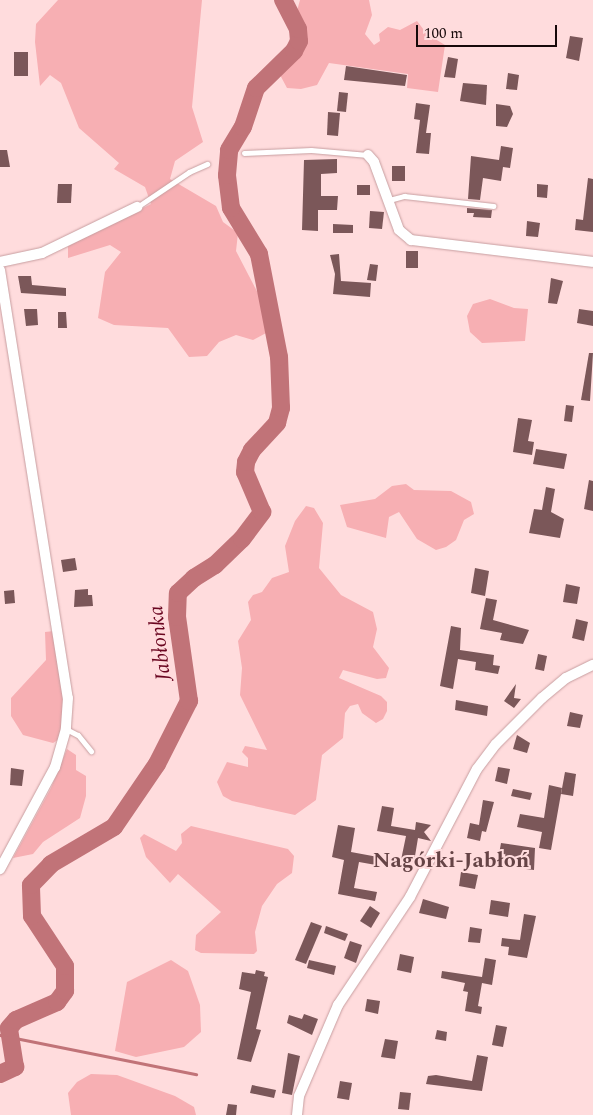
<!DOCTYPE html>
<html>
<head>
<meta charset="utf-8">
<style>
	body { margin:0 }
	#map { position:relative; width:593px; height:1115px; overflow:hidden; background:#ffdcdd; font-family:Spectral,serif }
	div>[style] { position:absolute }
	.green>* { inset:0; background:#f7afb3 }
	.stream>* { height:3px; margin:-1.5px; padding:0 1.5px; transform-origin:1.5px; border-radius:1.5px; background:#c17378 }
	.river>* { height:18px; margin:-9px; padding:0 9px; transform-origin:9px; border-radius:9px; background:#c17378 }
	.building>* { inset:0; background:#7b5759 }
	.roads { filter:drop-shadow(0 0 1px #c79ea0) drop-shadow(0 0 1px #c79ea0) }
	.lane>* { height:5px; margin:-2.5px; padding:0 2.5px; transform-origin:2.5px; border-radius:2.5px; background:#fff }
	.street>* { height:10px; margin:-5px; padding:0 5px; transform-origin:5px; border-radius:5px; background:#fff }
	span { translate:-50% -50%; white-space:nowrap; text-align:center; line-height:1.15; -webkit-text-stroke:4px #ffdcdd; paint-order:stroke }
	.water-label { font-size:21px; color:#6a0620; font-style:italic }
	.quarter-label { font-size:22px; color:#664446; font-weight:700 }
	.scale { position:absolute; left:416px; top:25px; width:141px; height:22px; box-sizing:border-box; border:2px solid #17090a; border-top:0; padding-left:6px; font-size:15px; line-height:18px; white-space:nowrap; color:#17090a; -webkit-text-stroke:4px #ffdcdd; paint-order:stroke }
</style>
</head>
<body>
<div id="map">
	<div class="green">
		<i style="clip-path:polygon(58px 0,202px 0,192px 107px,203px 142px,175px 161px,170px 179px,216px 206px,223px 222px,238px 233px,236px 251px,262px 301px,268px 332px,253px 340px,236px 335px,219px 342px,207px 356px,189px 357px,168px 328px,114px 325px,98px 318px,105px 272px,121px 252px,110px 245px,68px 258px,68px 246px,151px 204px,145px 187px,114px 169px,119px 163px,79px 128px,61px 83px,50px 75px,40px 86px,35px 42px,36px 24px)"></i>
		<i style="clip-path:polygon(300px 0,369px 0,372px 15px,365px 34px,374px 45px,380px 41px,379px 34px,388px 27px,400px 30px,417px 21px,427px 34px,445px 45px,438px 92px,407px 88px,408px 74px,329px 63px,317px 85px,301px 89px,287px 88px,279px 73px,294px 60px,303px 43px,306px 26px,297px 11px)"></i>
		<i style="clip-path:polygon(490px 299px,514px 308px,528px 309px,525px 341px,482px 343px,470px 332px,467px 316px,473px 304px)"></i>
		<i style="clip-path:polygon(406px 484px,414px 490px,451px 491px,471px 502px,474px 514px,464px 520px,456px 540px,446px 547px,436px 550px,417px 539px,399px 512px,389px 517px,386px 538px,347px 527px,340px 505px,375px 499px,392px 486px)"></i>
		<i style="clip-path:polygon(306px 506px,314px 508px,323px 523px,319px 568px,341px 595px,373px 612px,377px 629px,373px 647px,389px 668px,386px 678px,377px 679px,343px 670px,339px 678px,381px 696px,387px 702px,387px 711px,383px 719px,376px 723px,362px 713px,358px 704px,350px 706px,345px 713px,343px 738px,322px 755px,316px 800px,295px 815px,232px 801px,223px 796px,217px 782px,227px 762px,248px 767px,248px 758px,242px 752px,245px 746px,267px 750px,240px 695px,242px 668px,238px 641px,251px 620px,248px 602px,253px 595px,262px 592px,272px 578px,289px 572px,285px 546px,295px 521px)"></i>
		<i style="clip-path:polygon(54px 631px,65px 702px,61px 738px,53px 743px,23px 735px,11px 716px,11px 698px,46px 660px,45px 632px)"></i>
		<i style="clip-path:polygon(67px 749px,76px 755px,76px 770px,86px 776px,86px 796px,80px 818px,43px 842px,33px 854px,13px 858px,51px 788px)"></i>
		<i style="clip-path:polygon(191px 826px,288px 849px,294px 856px,292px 873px,277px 884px,262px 906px,255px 932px,257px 951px,254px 954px,201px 953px,195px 950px,196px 935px,221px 912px,178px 874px,170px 883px,146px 857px,140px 838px,144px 834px,176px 851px,182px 843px,181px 834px)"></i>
		<i style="clip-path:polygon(171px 960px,188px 971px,200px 1005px,201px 1032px,184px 1047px,136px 1057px,115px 1051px,127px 982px)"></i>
		<i style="clip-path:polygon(91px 1074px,117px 1075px,175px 1096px,194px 1107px,196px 1115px,71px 1115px,68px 1093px,77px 1082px)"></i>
	</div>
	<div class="stream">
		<i style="left:0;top:1035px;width:200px;rotate:11.3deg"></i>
	</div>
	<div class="river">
		<i style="left:0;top:1074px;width:17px;rotate:-25deg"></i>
		<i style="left:15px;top:1067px;width:39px;rotate:-99deg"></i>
		<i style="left:9px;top:1028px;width:11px;rotate:-49deg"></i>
		<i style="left:16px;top:1020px;width:45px;rotate:-23.7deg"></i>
		<i style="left:57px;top:1002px;width:14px;rotate:-54deg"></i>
		<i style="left:65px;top:991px;width:25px;rotate:-90deg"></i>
		<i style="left:65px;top:966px;width:60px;rotate:-123.4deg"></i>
		<i style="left:32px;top:916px;width:31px;rotate:-92deg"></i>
		<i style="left:31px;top:885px;width:29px;rotate:-46deg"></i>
		<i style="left:51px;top:864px;width:73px;rotate:-30.4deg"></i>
		<i style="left:114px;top:827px;width:76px;rotate:-55.7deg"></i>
		<i style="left:157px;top:764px;width:71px;rotate:-63.1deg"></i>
		<i style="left:189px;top:701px;width:85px;rotate:-98.1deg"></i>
		<i style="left:177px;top:617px;width:24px;rotate:-88deg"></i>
		<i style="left:178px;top:593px;width:22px;rotate:-43deg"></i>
		<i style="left:194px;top:578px;width:25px;rotate:-32deg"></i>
		<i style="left:215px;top:565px;width:37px;rotate:-44deg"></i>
		<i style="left:242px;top:539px;width:34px;rotate:-53deg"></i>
		<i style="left:262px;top:512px;width:43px;rotate:-113deg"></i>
		<i style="left:245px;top:472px;width:10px;rotate:-84deg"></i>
		<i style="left:246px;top:462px;width:13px;rotate:-63deg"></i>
		<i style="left:252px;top:450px;width:37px;rotate:-47deg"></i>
		<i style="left:277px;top:423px;width:16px;rotate:-75deg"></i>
		<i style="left:281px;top:408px;width:51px;rotate:-92.2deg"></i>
		<i style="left:279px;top:357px;width:105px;rotate:-101deg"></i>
		<i style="left:259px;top:254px;width:54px;rotate:-121.3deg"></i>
		<i style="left:231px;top:208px;width:33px;rotate:-97deg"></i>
		<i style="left:227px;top:175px;width:25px;rotate:-85deg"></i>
		<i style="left:229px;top:150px;width:27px;rotate:-59deg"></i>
		<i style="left:243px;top:127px;width:41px;rotate:-71.6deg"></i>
		<i style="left:256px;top:88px;width:53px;rotate:-44.2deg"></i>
		<i style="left:294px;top:51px;width:11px;rotate:-63deg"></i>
		<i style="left:299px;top:41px;width:12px;rotate:-95deg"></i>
		<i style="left:298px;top:29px;width:33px;rotate:-117deg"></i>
	</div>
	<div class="building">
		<i style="clip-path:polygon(570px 36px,583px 38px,579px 61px,566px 58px)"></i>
		<i style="clip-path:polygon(14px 52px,28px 52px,28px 76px,14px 76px)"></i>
		<i style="clip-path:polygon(448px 57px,458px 59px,455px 78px,444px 77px)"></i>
		<i style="clip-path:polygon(346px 66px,407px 75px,405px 86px,344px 80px)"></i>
		<i style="clip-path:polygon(508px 73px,519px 75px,517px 90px,506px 89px)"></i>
		<i style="clip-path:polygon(463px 83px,487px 85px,486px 105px,460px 101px)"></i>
		<i style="clip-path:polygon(339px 92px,348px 93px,346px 112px,337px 111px)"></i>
		<i style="clip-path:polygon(416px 103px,430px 105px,426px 133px,431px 133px,429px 154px,416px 153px,420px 120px,414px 119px)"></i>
		<i style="clip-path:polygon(496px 104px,510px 106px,513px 114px,507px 127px,496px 126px)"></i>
		<i style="clip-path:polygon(328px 112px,340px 113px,338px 136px,327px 135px)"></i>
		<i style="clip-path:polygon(501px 146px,513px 148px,510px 168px,503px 167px,501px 181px,483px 178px,480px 200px,468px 199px,471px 156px,499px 160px)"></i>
		<i style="clip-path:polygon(0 150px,7px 150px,10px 167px,0 167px)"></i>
		<i style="clip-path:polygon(337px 159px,337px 173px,321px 174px,321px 196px,338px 196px,337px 210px,318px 210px,318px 231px,302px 230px,304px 160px)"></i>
		<i style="clip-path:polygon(392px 166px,405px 166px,405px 181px,392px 181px)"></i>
		<i style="clip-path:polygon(588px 178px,593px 179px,593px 232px,575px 230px,576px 219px,583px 220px)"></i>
		<i style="clip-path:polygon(58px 184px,72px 184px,71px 203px,57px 203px)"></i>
		<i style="clip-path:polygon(537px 184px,548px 185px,547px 198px,537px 197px)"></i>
		<i style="clip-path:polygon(357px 185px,370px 185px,370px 195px,357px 195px)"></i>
		<i style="clip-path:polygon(467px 208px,492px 210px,491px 218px,473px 217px,474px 213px,467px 213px)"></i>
		<i style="clip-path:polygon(370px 211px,384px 212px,382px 229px,369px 228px)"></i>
		<i style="clip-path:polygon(527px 221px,540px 223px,538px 237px,526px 236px)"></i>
		<i style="clip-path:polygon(333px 224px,353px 225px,353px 233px,333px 233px)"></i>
		<i style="clip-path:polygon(406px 251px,418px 251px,418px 268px,406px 268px)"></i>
		<i style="clip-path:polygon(339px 254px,341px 281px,371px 283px,370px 297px,333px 294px,335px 274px,330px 255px)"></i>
		<i style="clip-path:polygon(370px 264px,378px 265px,376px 281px,367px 280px)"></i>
		<i style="clip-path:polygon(18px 276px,31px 276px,32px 285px,66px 288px,66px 296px,21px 293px)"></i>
		<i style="clip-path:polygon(551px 278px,563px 281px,557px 304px,548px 303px)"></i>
		<i style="clip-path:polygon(24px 309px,37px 309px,38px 325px,26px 326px)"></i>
		<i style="clip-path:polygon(579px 309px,593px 311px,593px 326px,577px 323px)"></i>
		<i style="clip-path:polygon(58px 312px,66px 312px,67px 328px,58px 328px)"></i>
		<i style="clip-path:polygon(589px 353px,593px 353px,590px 401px,581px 400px)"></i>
		<i style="clip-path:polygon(566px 405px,574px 406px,572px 422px,564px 421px)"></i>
		<i style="clip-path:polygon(518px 418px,532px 420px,528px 441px,534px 442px,532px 455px,513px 452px)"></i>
		<i style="clip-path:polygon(536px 449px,567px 454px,564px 469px,533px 464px)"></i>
		<i style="clip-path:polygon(589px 480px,593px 481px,593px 511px,584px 509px)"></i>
		<i style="clip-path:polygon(546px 487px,555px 489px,551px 512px,564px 519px,560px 538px,529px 533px,534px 509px,542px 510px)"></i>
		<i style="clip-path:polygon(75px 558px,77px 570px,63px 572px,61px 560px)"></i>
		<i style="clip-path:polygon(475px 568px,489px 571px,485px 596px,471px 593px)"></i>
		<i style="clip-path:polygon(566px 584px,580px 587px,577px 604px,563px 602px)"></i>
		<i style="clip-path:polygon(88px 589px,88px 595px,92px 595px,93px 606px,74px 607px,75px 590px)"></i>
		<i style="clip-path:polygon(14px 590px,15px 603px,5px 604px,4px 591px)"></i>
		<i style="clip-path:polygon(486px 598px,497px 600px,493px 620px,529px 630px,523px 644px,500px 640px,502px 633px,480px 629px)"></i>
		<i style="clip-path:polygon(576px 619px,588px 622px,584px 641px,572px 638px)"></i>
		<i style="clip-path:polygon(451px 626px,461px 628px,460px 650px,494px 655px,493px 665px,500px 666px,498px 674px,475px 670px,476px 662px,458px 659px,453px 689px,440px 686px)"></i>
		<i style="clip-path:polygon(538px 654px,547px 656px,544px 671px,535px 669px)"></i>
		<i style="clip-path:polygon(516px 684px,514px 698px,521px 699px,514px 708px,504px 701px)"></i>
		<i style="clip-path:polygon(456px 700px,488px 706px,487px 716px,455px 710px)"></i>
		<i style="clip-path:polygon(570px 712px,583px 715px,580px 728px,567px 726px)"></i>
		<i style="clip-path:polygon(517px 735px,530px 743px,527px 753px,513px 749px)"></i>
		<i style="clip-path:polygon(498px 767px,510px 769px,507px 784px,495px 781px)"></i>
		<i style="clip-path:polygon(11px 768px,24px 770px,22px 786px,10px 785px)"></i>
		<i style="clip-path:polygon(565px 772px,576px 774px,573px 796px,561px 794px)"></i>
		<i style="clip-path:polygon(549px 785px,562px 788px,551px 850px,539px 848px,542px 832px,517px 827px,520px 814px,544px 818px)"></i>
		<i style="clip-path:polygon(513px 789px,532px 793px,530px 800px,511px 796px)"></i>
		<i style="clip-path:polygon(483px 800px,494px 802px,486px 832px,482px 831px,480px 841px,467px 838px,470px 823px,479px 825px)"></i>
		<i style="clip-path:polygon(382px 806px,394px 808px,391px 826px,415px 830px,416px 822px,431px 825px,424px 832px,431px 841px,418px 838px,414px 862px,401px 860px,406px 836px,377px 831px)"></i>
		<i style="clip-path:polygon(338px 825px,355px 828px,351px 852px,378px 857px,376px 865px,359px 862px,354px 888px,377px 892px,375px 901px,338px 894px,344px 860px,332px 857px)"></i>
		<i style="clip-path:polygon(501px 843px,535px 848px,534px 870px,518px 868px,518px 863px,498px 860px)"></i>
		<i style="clip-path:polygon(461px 872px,478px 875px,475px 889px,459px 886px)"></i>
		<i style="clip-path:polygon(423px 899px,449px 907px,446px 919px,419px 913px)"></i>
		<i style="clip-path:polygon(491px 900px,510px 903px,508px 917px,489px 914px)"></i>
		<i style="clip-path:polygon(370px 906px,380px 913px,371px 928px,360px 921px)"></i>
		<i style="clip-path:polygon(524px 914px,536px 916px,527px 958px,508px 955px,509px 947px,501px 946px,502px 938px,520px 940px)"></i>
		<i style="clip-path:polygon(311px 922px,322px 926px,306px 964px,295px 960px)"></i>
		<i style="clip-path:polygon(326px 926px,348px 934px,345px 941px,324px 933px)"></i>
		<i style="clip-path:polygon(470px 927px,482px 929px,480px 943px,468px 942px)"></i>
		<i style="clip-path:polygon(350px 941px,362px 945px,356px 963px,344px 958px)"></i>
		<i style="clip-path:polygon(400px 954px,414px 957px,411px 973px,397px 970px)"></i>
		<i style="clip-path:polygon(485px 958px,496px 960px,492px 985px,482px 983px,478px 1006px,482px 1007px,481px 1014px,465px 1011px,468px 992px,463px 991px,465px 983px,441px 978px,442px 971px,482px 977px)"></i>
		<i style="clip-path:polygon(309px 960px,336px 966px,334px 975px,307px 968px)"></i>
		<i style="clip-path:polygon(256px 970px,265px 972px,264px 976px,268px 977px,256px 1029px,261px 1030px,251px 1062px,237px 1059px,251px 992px,239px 989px,242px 972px,255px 974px)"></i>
		<i style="clip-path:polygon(367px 999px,380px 1001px,378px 1014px,365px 1011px)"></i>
		<i style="clip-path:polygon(304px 1014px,318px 1019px,312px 1035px,287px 1023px,289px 1015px,302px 1019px)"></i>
		<i style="clip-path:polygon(496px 1025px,507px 1027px,503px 1047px,492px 1045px)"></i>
		<i style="clip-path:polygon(437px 1030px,447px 1032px,446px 1041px,435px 1039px)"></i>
		<i style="clip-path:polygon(385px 1039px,398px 1041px,395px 1059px,381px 1057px)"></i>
		<i style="clip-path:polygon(288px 1053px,300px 1056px,292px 1095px,282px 1093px)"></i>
		<i style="clip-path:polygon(477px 1055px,488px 1057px,482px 1091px,426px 1084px,428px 1076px,436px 1075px,472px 1081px)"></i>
		<i style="clip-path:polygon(340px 1081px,352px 1083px,349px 1100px,337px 1098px)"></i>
		<i style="clip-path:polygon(252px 1085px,276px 1090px,274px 1098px,250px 1093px)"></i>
		<i style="clip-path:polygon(400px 1092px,411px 1093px,409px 1110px,398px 1109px)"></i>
		<i style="clip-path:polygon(228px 1104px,237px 1105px,236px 1115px,226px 1115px)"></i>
	</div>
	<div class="roads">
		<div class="lane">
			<i style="left:244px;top:153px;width:67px;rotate:-2.6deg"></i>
			<i style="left:311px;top:150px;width:57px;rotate:5deg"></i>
			<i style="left:389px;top:200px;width:16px;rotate:-15deg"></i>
			<i style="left:404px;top:196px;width:90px;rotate:6.4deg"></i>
			<i style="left:137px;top:207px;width:63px;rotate:-33.9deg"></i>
			<i style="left:189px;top:172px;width:20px;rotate:-24deg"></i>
			<i style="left:66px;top:729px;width:13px;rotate:27deg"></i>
			<i style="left:78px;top:735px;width:21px;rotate:51deg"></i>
		</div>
		<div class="street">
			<i style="left:368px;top:155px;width:9px;rotate:49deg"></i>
			<i style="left:374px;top:162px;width:72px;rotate:69.8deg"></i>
			<i style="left:399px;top:230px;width:16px;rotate:40deg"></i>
			<i style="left:411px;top:240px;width:183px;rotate:6.9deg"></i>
			<i style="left:0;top:262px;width:43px;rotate:-12.1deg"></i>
			<i style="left:42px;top:253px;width:106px;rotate:-25.8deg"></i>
			<i style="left:0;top:270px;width:433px;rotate:81deg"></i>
			<i style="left:68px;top:698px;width:31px;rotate:94deg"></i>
			<i style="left:66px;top:729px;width:40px;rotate:106deg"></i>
			<i style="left:55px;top:767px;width:116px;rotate:118.3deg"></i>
			<i style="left:297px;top:1115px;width:19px;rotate:-84deg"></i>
			<i style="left:299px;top:1096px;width:99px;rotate:-66.8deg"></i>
			<i style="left:338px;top:1005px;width:130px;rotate:-56.3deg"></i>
			<i style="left:410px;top:897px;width:144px;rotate:-62.4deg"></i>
			<i style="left:477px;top:769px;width:31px;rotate:-53deg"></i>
			<i style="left:496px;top:744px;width:65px;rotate:-45deg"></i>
			<i style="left:542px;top:698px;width:31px;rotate:-40deg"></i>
			<i style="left:566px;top:678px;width:30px;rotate:-26deg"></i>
		</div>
	</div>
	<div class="water-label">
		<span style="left:160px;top:643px;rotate:-96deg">Jabłonka</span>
	</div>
	<div class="quarter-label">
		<span style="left:451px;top:861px">Nagórki-Jabłoń</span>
	</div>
	<div class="scale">100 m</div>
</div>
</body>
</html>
